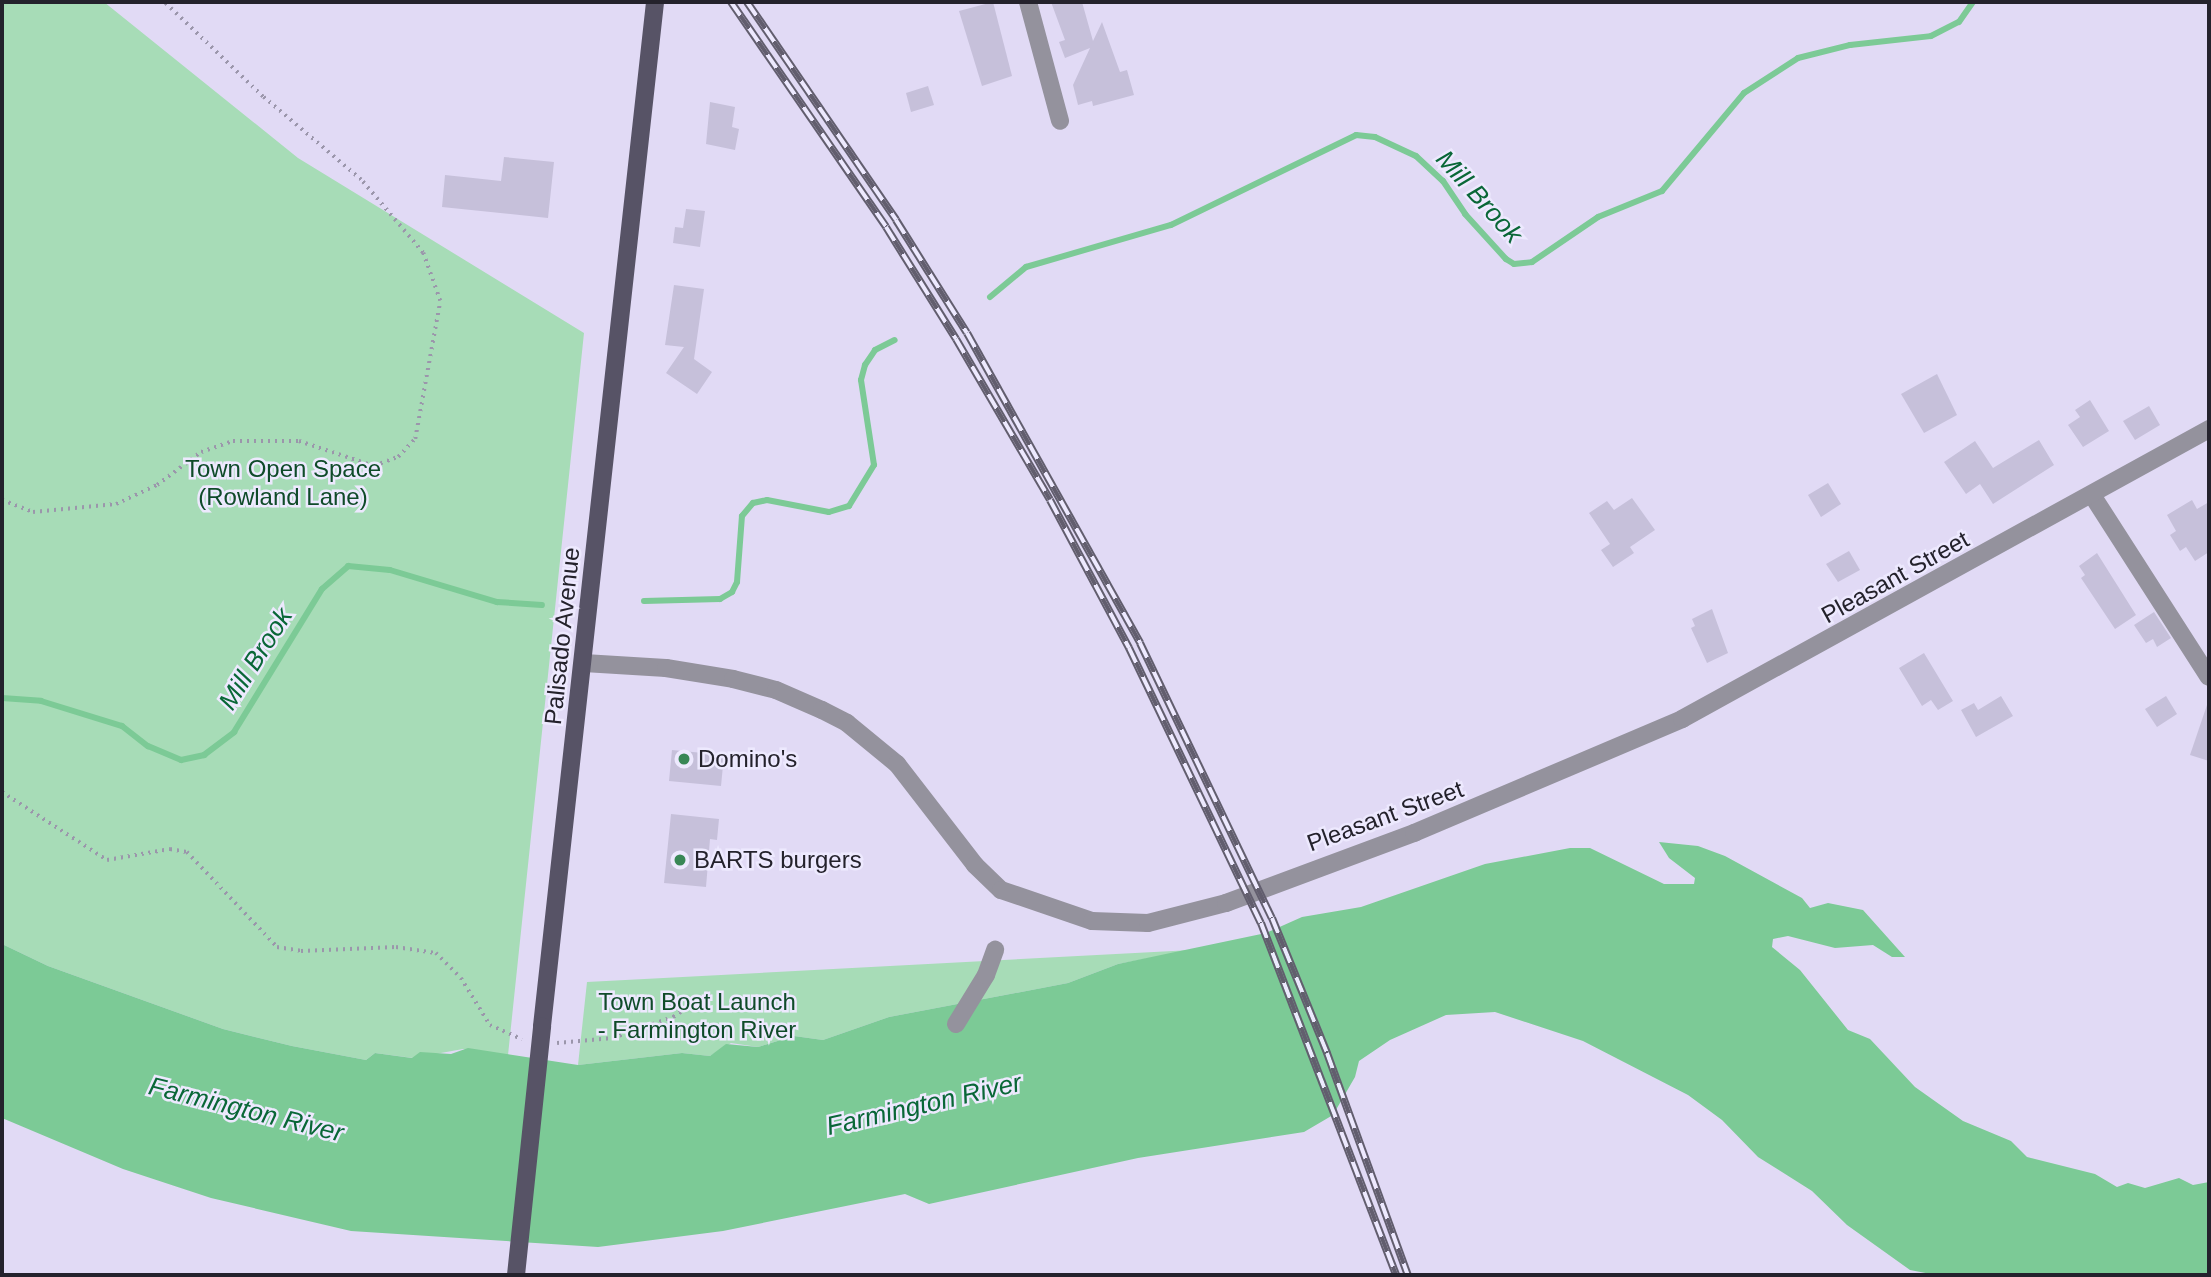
<!DOCTYPE html>
<html>
<head>
<meta charset="utf-8">
<style>
	body { margin:0 }
	#map { position:relative; width:2211px; height:1277px; overflow:hidden; background:#e1daf5; font-family:Helvetica,sans-serif }
	div>[style] { position:absolute }
	.green>* { inset:0; background:#a7dcb7 }
	.water>* { inset:0; background:#7cca96 }
	.stream>* { height:6px; margin:-3px; padding:0 3px; transform-origin:3px; border-radius:3px; background:#7cca96 }
	.building>* { inset:0; background:#c6c0da }
	.path>* { height:3.5px; margin-top:-1.75px; transform-origin:0; background:repeating-linear-gradient(90deg,#9b96ab 0 2px,transparent 0 7px) }
	.minor>* { height:18px; margin:-9px; padding:0 9px; transform-origin:9px; border-radius:9px; background:#94929d }
	.major>* { height:18px; margin:-9px; padding:0 9px; transform-origin:9px; border-radius:9px; background:#575366 }
	.rail>* { height:8px; margin-top:-4px; transform-origin:0; background:repeating-linear-gradient(90deg,#ede9fe 0 16px,#625e6e 0 32px); box-sizing:border-box; border-block:2px solid #625e6e }
	.major-bridge>* { height:18px; margin:-9px; padding:0 9px; transform-origin:9px; border-radius:9px; background:#575366 }
	.dots>* { width:19px; height:19px; translate:-50% -50%; box-sizing:border-box; border:4px solid #ede9fe; border-radius:50% }
	span { translate:-50% -50%; white-space:nowrap; text-align:center; line-height:1.15; -webkit-text-stroke:5px #ede9fe; paint-order:stroke }
	.park-label { font-size:24px; color:#0f4b29 }
	.street-label { font-size:24px; color:#24222c }
	.poi-label { font-size:24px; color:#24222c }
	.left { translate:0 -50%; text-align:left }
	.water-label { font-size:26px; color:#096737; font-style:italic }
	.frame { position:absolute; inset:0; border:4px solid #24222c; pointer-events:none }
</style>
</head>
<body>
<div id="map">
	<div class="green">
		<i style="clip-path:polygon(2px 2px,104px 2px,298px 158px,584px 333px,508px 1055px,463px 1049px,413px 1058px,375px 1053px,366px 1060px,292px 1046px,223px 1029px,48px 966px,2px 944px)"></i>
		<i style="clip-path:polygon(1192px 950px,1118px 964px,1068px 983px,889px 1017px,823px 1040px,794px 1036px,758px 1047px,731px 1043px,710px 1056px,682px 1053px,578px 1065px,587px 982px)"></i>
	</div>
	<div class="water">
		<i style="clip-path:polygon(1659px 842px,1698px 846px,1725px 856px,1802px 898px,1810px 908px,1828px 903px,1863px 910px,1905px 957px,1892px 957px,1873px 945px,1835px 948px,1788px 936px,1773px 939px,1772px 947px,1800px 970px,1848px 1030px,1870px 1039px,1915px 1087px,1963px 1121px,2011px 1141px,2027px 1157px,2095px 1174px,2117px 1187px,2128px 1183px,2145px 1188px,2179px 1178px,2193px 1185px,2209px 1182px,2209px 1275px,1936px 1275px,1910px 1270px,1847px 1225px,1812px 1191px,1758px 1157px,1722px 1120px,1688px 1095px,1583px 1041px,1495px 1012px,1446px 1015px,1390px 1040px,1359px 1061px,1355px 1077px,1333px 1115px,1304px 1132px,1138px 1158px,929px 1204px,905px 1194px,723px 1231px,598px 1247px,351px 1231px,211px 1198px,123px 1169px,2px 1118px,2px 944px,48px 966px,223px 1029px,292px 1046px,366px 1060px,375px 1053px,412px 1058px,420px 1052px,451px 1054px,468px 1048px,578px 1065px,682px 1053px,710px 1056px,726px 1044px,758px 1047px,794px 1036px,823px 1040px,889px 1017px,1068px 983px,1118px 964px,1266px 933px,1302px 917px,1361px 907px,1485px 864px,1570px 848px,1590px 848px,1664px 884px,1694px 884px,1695px 878px,1669px 858px)"></i>
	</div>
	<div class="stream">
		<i style="left:990px;top:297px;width:47px;rotate:-39.8deg"></i>
		<i style="left:1026px;top:267px;width:151px;rotate:-16.2deg"></i>
		<i style="left:1171px;top:225px;width:206px;rotate:-25.9deg"></i>
		<i style="left:1356px;top:135px;width:19px;rotate:6deg"></i>
		<i style="left:1375px;top:137px;width:45px;rotate:24.9deg"></i>
		<i style="left:1416px;top:156px;width:37px;rotate:43deg"></i>
		<i style="left:1443px;top:181px;width:40px;rotate:56deg"></i>
		<i style="left:1465px;top:214px;width:61px;rotate:47.7deg"></i>
		<i style="left:1506px;top:259px;width:9px;rotate:32deg"></i>
		<i style="left:1514px;top:264px;width:18px;rotate:-6deg"></i>
		<i style="left:1532px;top:262px;width:80px;rotate:-34.3deg"></i>
		<i style="left:1598px;top:217px;width:69px;rotate:-22.1deg"></i>
		<i style="left:1662px;top:191px;width:128px;rotate:-50.1deg"></i>
		<i style="left:1744px;top:93px;width:64px;rotate:-32.9deg"></i>
		<i style="left:1798px;top:58px;width:54px;rotate:-14deg"></i>
		<i style="left:1850px;top:45px;width:81px;rotate:-6.3deg"></i>
		<i style="left:1931px;top:36px;width:31px;rotate:-27deg"></i>
		<i style="left:1959px;top:22px;width:24px;rotate:-55deg"></i>
		<i style="left:644px;top:601px;width:76px;rotate:-1.5deg"></i>
		<i style="left:720px;top:599px;width:14px;rotate:-30deg"></i>
		<i style="left:732px;top:592px;width:11px;rotate:-63deg"></i>
		<i style="left:737px;top:582px;width:66px;rotate:-85.7deg"></i>
		<i style="left:742px;top:516px;width:17px;rotate:-50deg"></i>
		<i style="left:753px;top:503px;width:14px;rotate:-12deg"></i>
		<i style="left:767px;top:500px;width:63px;rotate:11deg"></i>
		<i style="left:829px;top:512px;width:21px;rotate:-17deg"></i>
		<i style="left:849px;top:506px;width:48px;rotate:-58.6deg"></i>
		<i style="left:874px;top:465px;width:86px;rotate:-98.7deg"></i>
		<i style="left:861px;top:380px;width:16px;rotate:-75deg"></i>
		<i style="left:865px;top:365px;width:18px;rotate:-56deg"></i>
		<i style="left:875px;top:350px;width:22px;rotate:-27deg"></i>
		<i style="left:2px;top:698px;width:39px;rotate:4deg"></i>
		<i style="left:41px;top:701px;width:85px;rotate:17.2deg"></i>
		<i style="left:122px;top:726px;width:33px;rotate:38deg"></i>
		<i style="left:148px;top:746px;width:36px;rotate:23deg"></i>
		<i style="left:181px;top:760px;width:24px;rotate:-12deg"></i>
		<i style="left:204px;top:755px;width:38px;rotate:-37deg"></i>
		<i style="left:234px;top:732px;width:168px;rotate:-58.4deg"></i>
		<i style="left:322px;top:589px;width:35px;rotate:-41deg"></i>
		<i style="left:348px;top:566px;width:42px;rotate:5.4deg"></i>
		<i style="left:390px;top:570px;width:112px;rotate:16.7deg"></i>
		<i style="left:497px;top:602px;width:45px;rotate:3.8deg"></i>
	</div>
	<div class="building">
		<i style="clip-path:polygon(993px 2px,1012px 76px,982px 86px,959px 11px)"></i>
		<i style="clip-path:polygon(1051px 2px,1082px 2px,1093px 41px,1102px 22px,1120px 72px,1127px 70px,1134px 95px,1093px 106px,1092px 101px,1078px 105px,1073px 85px,1090px 48px,1065px 58px,1059px 42px,1065px 40px)"></i>
		<i style="clip-path:polygon(928px 86px,934px 105px,911px 112px,906px 93px)"></i>
		<i style="clip-path:polygon(710px 102px,735px 107px,732px 127px,739px 129px,735px 150px,706px 144px)"></i>
		<i style="clip-path:polygon(504px 157px,554px 162px,548px 218px,442px 207px,445px 175px,501px 181px)"></i>
		<i style="clip-path:polygon(686px 209px,705px 211px,700px 247px,673px 243px,675px 227px,683px 228px)"></i>
		<i style="clip-path:polygon(674px 285px,704px 289px,694px 359px,712px 372px,697px 394px,666px 373px,684px 347px,665px 345px)"></i>
		<i style="clip-path:polygon(1937px 374px,1957px 415px,1924px 433px,1901px 394px)"></i>
		<i style="clip-path:polygon(2090px 400px,2109px 431px,2083px 447px,2068px 425px,2080px 417px,2075px 410px)"></i>
		<i style="clip-path:polygon(2149px 406px,2160px 425px,2135px 440px,2123px 421px)"></i>
		<i style="clip-path:polygon(2039px 440px,2054px 465px,1993px 504px,1980px 484px,1966px 494px,1944px 462px,1975px 441px,1993px 468px)"></i>
		<i style="clip-path:polygon(1828px 483px,1841px 504px,1821px 517px,1808px 495px)"></i>
		<i style="clip-path:polygon(1632px 498px,1655px 530px,1630px 547px,1634px 553px,1613px 567px,1601px 550px,1610px 544px,1589px 513px,1607px 501px,1614px 510px)"></i>
		<i style="clip-path:polygon(2192px 500px,2197px 509px,2209px 502px,2209px 552px,2195px 561px,2186px 547px,2180px 551px,2170px 535px,2176px 531px,2167px 515px)"></i>
		<i style="clip-path:polygon(1849px 551px,1860px 570px,1838px 582px,1826px 564px)"></i>
		<i style="clip-path:polygon(2097px 553px,2136px 615px,2115px 629px,2081px 578px,2085px 575px,2079px 566px)"></i>
		<i style="clip-path:polygon(1712px 609px,1728px 653px,1707px 663px,1691px 628px,1695px 626px,1692px 619px)"></i>
		<i style="clip-path:polygon(2154px 612px,2171px 638px,2157px 647px,2153px 639px,2146px 643px,2134px 625px)"></i>
		<i style="clip-path:polygon(1924px 653px,1953px 701px,1938px 710px,1931px 700px,1922px 706px,1899px 668px)"></i>
		<i style="clip-path:polygon(2001px 696px,2013px 716px,1976px 737px,1961px 710px,1974px 703px,1978px 710px)"></i>
		<i style="clip-path:polygon(2166px 696px,2177px 714px,2157px 727px,2145px 709px)"></i>
		<i style="clip-path:polygon(2207px 705px,2209px 706px,2209px 761px,2190px 755px)"></i>
		<i style="clip-path:polygon(672px 750px,724px 755px,721px 786px,669px 781px)"></i>
		<i style="clip-path:polygon(671px 814px,719px 819px,717px 840px,710px 839px,706px 887px,664px 883px)"></i>
	</div>
	<div class="path">
		<i style="left:2px;top:500px;width:33px;rotate:21deg"></i>
		<i style="left:33px;top:512px;width:83px;rotate:-5.5deg"></i>
		<i style="left:116px;top:504px;width:45px;rotate:-24.9deg"></i>
		<i style="left:157px;top:485px;width:55px;rotate:-36.9deg"></i>
		<i style="left:201px;top:452px;width:34px;rotate:-19deg"></i>
		<i style="left:233px;top:441px;width:66px"></i>
		<i style="left:299px;top:441px;width:79px;rotate:18.4deg"></i>
		<i style="left:374px;top:466px;width:26px;rotate:-21deg"></i>
		<i style="left:398px;top:457px;width:25px;rotate:-47deg"></i>
		<i style="left:415px;top:439px;width:140px;rotate:-79.7deg"></i>
		<i style="left:440px;top:301px;width:51px;rotate:-109.5deg"></i>
		<i style="left:423px;top:253px;width:96px;rotate:-130.3deg"></i>
		<i style="left:361px;top:180px;width:128px;rotate:-139.7deg"></i>
		<i style="left:263px;top:97px;width:137px;rotate:-136.2deg"></i>
		<i style="left:2px;top:792px;width:125px;rotate:32.9deg"></i>
		<i style="left:107px;top:860px;width:64px;rotate:-9.9deg"></i>
		<i style="left:170px;top:849px;width:17px;rotate:10deg"></i>
		<i style="left:187px;top:852px;width:131px;rotate:46.5deg"></i>
		<i style="left:277px;top:947px;width:24px;rotate:9deg"></i>
		<i style="left:301px;top:951px;width:95px;rotate:-2.4deg"></i>
		<i style="left:396px;top:947px;width:40px;rotate:8.5deg"></i>
		<i style="left:436px;top:953px;width:35px;rotate:45deg"></i>
		<i style="left:461px;top:978px;width:55px;rotate:58.3deg"></i>
		<i style="left:490px;top:1025px;width:35px;rotate:24deg"></i>
		<i style="left:557px;top:1043px;width:56px;rotate:-5.1deg"></i>
		<i style="left:613px;top:1038px;width:64px;rotate:-19.3deg"></i>
		<i style="left:673px;top:1017px;width:45px;rotate:-33.3deg"></i>
	</div>
	<div class="minor">
		<i style="left:1028px;top:2px;width:123px;rotate:74.9deg"></i>
		<i style="left:2092px;top:495px;width:216px;rotate:57.3deg"></i>
		<i style="left:584px;top:663px;width:82px;rotate:3.5deg"></i>
		<i style="left:666px;top:668px;width:68px;rotate:9.3deg"></i>
		<i style="left:733px;top:679px;width:44px;rotate:14.3deg"></i>
		<i style="left:776px;top:690px;width:50px;rotate:23.5deg"></i>
		<i style="left:822px;top:710px;width:28px;rotate:27deg"></i>
		<i style="left:847px;top:723px;width:65px;rotate:39.4deg"></i>
		<i style="left:897px;top:764px;width:128px;rotate:52.3deg"></i>
		<i style="left:975px;top:865px;width:36px;rotate:44deg"></i>
		<i style="left:1001px;top:890px;width:96px;rotate:18.8deg"></i>
		<i style="left:1092px;top:921px;width:56px;rotate:2deg"></i>
		<i style="left:1148px;top:923px;width:81px;rotate:-14.4deg"></i>
		<i style="left:1226px;top:903px;width:201px;rotate:-20.4deg"></i>
		<i style="left:1414px;top:833px;width:291px;rotate:-23deg"></i>
		<i style="left:1682px;top:719px;width:602px;rotate:-28.82deg"></i>
		<i style="left:956px;top:1024px;width:57px;rotate:-58.5deg"></i>
		<i style="left:986px;top:975px;width:27px;rotate:-70deg"></i>
	</div>
	<div class="major">
		<i style="left:542px;top:1026px;width:1030px;rotate:-83.7deg"></i>
	</div>
	<div class="rail">
		<i style="left:731px;top:2px;width:273px;rotate:55.4deg"></i>
		<i style="left:886px;top:227px;width:132px;rotate:58deg"></i>
		<i style="left:956px;top:339px;width:186px;rotate:59.7deg"></i>
		<i style="left:1050px;top:500px;width:168px;rotate:61.9deg"></i>
		<i style="left:1129px;top:648px;width:305px;rotate:64.4deg"></i>
		<i style="left:1261px;top:923px;width:377px;rotate:69deg"></i>
		<i style="left:747px;top:2px;width:264px;rotate:55.6deg"></i>
		<i style="left:896px;top:220px;width:133px;rotate:57.9deg"></i>
		<i style="left:967px;top:333px;width:355px;rotate:60.8deg"></i>
		<i style="left:1140px;top:643px;width:305px;rotate:64.4deg"></i>
		<i style="left:1272px;top:918px;width:146px;rotate:67.8deg"></i>
		<i style="left:1327px;top:1053px;width:236px;rotate:70deg"></i>
	</div>
	<div class="major-bridge">
		<i style="left:516px;top:1275px;width:250px;rotate:-84deg"></i>
	</div>
	<div class="dots">
		<i style="left:684px;top:759px;background:#398756"></i>
		<i style="left:680px;top:860px;background:#398756"></i>
	</div>
	<div class="park-label">
		<span style="left:283px;top:483px">Town Open Space<br>(Rowland Lane)</span>
		<span style="left:697px;top:1016px">Town Boat Launch<br>- Farmington River</span>
	</div>
	<div class="street-label">
		<span style="left:1895px;top:577px;rotate:-29deg">Pleasant Street</span>
		<span style="left:562px;top:636px;rotate:-84deg">Palisado Avenue</span>
		<span style="left:1385px;top:816px;rotate:-20deg">Pleasant Street</span>
	</div>
	<div class="poi-label">
		<span class="left" style="left:698px;top:759px">Domino's</span>
		<span class="left" style="left:694px;top:860px">BARTS burgers</span>
	</div>
	<div class="water-label">
		<span style="left:1479px;top:197px;rotate:48deg">Mill Brook</span>
		<span style="left:256px;top:659px;rotate:-58deg">Mill Brook</span>
		<span style="left:924px;top:1105px;rotate:-13deg">Farmington River</span>
		<span style="left:246px;top:1110px;rotate:14deg">Farmington River</span>
	</div>
	<div class="frame"></div>
</div>
</body>
</html>
